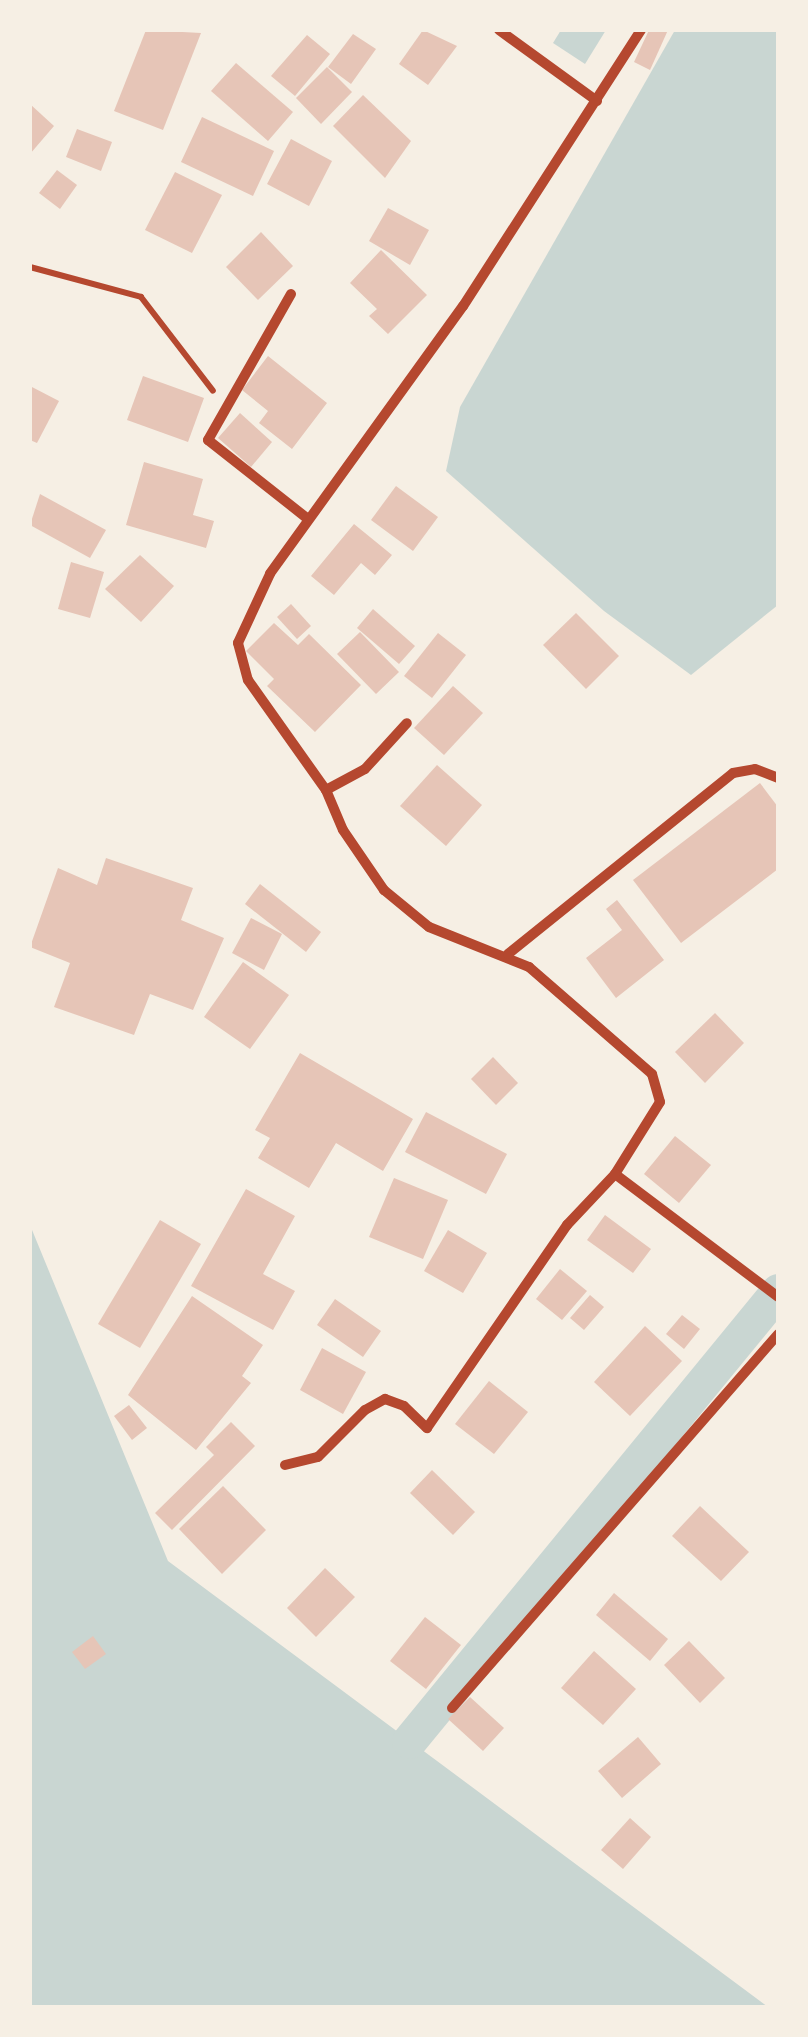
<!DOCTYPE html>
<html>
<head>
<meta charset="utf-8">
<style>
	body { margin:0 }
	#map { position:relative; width:808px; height:2037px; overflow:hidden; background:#f6efe4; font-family:Lato,sans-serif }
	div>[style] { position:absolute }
	.water>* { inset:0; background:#c9d6d2 }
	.canal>* { height:35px; margin:-17.5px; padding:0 17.5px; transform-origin:17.5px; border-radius:17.5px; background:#c9d6d2 }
	.building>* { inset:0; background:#e6c5b7 }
	.path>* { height:6px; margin:-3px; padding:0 3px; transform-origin:3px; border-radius:3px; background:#b5482f }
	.minor>* { height:10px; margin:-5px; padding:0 5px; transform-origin:5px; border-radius:5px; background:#b5482f }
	span { translate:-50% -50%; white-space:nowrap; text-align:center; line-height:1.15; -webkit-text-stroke:8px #f6efe4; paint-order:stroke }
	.frame { position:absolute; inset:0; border:32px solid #f6efe4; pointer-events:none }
</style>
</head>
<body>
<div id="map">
	<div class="water">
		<i style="clip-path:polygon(561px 30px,606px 30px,585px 64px,553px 43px)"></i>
		<i style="clip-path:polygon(675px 30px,778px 30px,778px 605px,691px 675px,604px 611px,446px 471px,460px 407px)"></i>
		<i style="clip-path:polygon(30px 1225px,168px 1561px,768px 2007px,30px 2007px)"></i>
	</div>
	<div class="canal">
		<i style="left:409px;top:1741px;width:582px;rotate:-50.65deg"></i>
	</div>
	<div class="building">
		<i style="clip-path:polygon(146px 30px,201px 33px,163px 130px,114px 111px)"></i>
		<i style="clip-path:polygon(423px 30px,457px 46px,428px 85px,399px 64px)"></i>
		<i style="clip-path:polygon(649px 30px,668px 30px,650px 70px,634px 62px)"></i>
		<i style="clip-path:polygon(353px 34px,376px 49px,351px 84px,328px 67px)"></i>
		<i style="clip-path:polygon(307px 35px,330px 54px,295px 96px,271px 76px)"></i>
		<i style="clip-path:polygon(236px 63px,293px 112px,268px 141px,211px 91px)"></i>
		<i style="clip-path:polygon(327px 67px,352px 92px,321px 124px,296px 98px)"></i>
		<i style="clip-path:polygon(363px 95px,411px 141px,385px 178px,333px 126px)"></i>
		<i style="clip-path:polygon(30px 104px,54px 126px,30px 154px)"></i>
		<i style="clip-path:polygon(202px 117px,274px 151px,253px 196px,181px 162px)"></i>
		<i style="clip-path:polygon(77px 129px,112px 142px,101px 171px,66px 157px)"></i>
		<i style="clip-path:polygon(291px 139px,332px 161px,309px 206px,267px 184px)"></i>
		<i style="clip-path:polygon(57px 170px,77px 185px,60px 209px,39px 193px)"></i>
		<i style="clip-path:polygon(175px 172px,222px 195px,192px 253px,145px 230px)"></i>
		<i style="clip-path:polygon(388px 208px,429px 230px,410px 265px,369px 241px)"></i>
		<i style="clip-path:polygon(261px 232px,293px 266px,258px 300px,226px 267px)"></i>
		<i style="clip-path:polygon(381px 250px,427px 295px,388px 334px,369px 316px,377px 309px,350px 283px)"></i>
		<i style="clip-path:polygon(268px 356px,327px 403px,292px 449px,259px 423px,268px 411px,242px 390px)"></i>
		<i style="clip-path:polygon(143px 376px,204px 398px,188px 442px,127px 420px)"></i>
		<i style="clip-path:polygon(30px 386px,59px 401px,37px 443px,30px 440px)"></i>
		<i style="clip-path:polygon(240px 413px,272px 442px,251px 467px,218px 438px)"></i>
		<i style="clip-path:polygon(144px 462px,203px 479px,193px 515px,214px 521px,206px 548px,126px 525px)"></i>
		<i style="clip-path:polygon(396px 486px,438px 517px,413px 551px,371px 520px)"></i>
		<i style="clip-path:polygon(40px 494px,106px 530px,90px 558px,30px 525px)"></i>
		<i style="clip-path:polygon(354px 524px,392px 555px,375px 575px,361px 563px,334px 595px,311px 576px)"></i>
		<i style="clip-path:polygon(140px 555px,174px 586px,141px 622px,105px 589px)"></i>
		<i style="clip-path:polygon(71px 562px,104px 572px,90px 618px,58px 609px)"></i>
		<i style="clip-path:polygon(291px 604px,311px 626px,297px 639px,277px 617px)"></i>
		<i style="clip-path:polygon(373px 609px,415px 646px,399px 664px,357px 628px)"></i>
		<i style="clip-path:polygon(576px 613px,619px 656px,586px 689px,543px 645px)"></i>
		<i style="clip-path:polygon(274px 623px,298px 645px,309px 634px,361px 685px,315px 732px,267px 686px,274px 679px,246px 651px)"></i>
		<i style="clip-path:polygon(360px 632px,399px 672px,376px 694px,337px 654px)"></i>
		<i style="clip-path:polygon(438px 633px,466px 655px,432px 698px,404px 676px)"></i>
		<i style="clip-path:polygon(453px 686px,483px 713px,444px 755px,414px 728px)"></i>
		<i style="clip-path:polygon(437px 765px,482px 805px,446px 846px,400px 806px)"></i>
		<i style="clip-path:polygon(760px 783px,778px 807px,778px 869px,681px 943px,633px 880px)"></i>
		<i style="clip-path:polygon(106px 858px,193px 888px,181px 920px,224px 938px,193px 1010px,150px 994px,134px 1035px,54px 1007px,70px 963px,30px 947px,58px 868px,97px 885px)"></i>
		<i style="clip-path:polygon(260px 884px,321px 932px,306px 952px,245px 904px)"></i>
		<i style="clip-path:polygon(617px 900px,664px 960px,616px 998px,586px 958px,622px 930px,606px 909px)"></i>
		<i style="clip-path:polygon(251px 918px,282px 934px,264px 970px,232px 953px)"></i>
		<i style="clip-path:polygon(243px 962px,289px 995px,250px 1049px,204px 1017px)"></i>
		<i style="clip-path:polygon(715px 1013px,744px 1043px,705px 1083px,675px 1052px)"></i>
		<i style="clip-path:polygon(300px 1053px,413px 1119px,383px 1171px,336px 1143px,309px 1188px,258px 1158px,270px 1138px,255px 1130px)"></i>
		<i style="clip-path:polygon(493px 1057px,518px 1083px,496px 1105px,471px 1079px)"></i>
		<i style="clip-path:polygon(426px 1112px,507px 1154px,486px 1194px,405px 1152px)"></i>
		<i style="clip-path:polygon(675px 1136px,711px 1165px,679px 1203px,644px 1174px)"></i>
		<i style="clip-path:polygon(394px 1178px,448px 1200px,423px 1259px,369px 1237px)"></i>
		<i style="clip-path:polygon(246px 1189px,295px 1216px,263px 1274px,295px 1291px,273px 1330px,191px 1286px)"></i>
		<i style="clip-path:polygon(605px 1215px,651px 1249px,633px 1273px,587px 1240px)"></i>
		<i style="clip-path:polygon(160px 1220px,201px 1244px,140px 1348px,98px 1324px)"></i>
		<i style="clip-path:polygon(448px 1230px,487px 1253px,463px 1293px,424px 1271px)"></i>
		<i style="clip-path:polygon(560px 1269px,587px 1291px,562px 1320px,536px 1299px)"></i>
		<i style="clip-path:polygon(590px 1295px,604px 1307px,584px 1330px,570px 1318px)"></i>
		<i style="clip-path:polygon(192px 1296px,263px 1345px,242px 1376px,251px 1383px,196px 1450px,128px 1395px)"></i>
		<i style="clip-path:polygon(335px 1299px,381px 1331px,363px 1357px,317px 1325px)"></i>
		<i style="clip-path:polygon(682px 1315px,700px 1329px,684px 1349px,666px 1334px)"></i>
		<i style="clip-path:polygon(645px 1326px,682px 1361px,630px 1416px,594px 1382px)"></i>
		<i style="clip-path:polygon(322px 1348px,366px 1372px,343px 1414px,300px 1390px)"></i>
		<i style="clip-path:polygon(489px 1381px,528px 1412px,494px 1454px,455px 1424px)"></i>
		<i style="clip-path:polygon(129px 1405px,147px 1428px,132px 1440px,114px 1416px)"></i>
		<i style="clip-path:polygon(231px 1422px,255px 1446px,172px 1530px,155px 1513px,214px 1455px,206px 1447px)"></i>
		<i style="clip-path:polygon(432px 1470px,475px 1512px,453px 1535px,410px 1493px)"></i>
		<i style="clip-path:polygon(223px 1486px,266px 1530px,222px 1574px,179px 1529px)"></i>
		<i style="clip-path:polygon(700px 1506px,749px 1552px,721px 1581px,672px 1536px)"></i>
		<i style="clip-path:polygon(325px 1568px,355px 1597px,316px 1637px,287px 1608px)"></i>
		<i style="clip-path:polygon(614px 1593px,668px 1639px,650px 1661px,596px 1615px)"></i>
		<i style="clip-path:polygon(425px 1617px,461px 1645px,426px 1689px,390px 1661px)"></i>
		<i style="clip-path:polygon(93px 1636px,106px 1654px,85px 1669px,72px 1652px)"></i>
		<i style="clip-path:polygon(689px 1641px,725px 1678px,700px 1703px,664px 1665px)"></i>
		<i style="clip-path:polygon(594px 1651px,636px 1689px,603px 1725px,561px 1688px)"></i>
		<i style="clip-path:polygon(470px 1697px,504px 1728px,483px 1751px,448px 1719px)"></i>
		<i style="clip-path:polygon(638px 1737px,661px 1764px,622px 1798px,598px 1771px)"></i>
		<i style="clip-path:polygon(630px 1818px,651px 1837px,623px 1869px,601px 1850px)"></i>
	</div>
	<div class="path">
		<i style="left:30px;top:267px;width:115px;rotate:15.1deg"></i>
		<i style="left:141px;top:297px;width:118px;rotate:52.5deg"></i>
	</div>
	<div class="minor">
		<i style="left:499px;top:30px;width:121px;rotate:35.9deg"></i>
		<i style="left:641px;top:30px;width:328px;rotate:122.8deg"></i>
		<i style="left:463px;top:306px;width:330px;rotate:125.8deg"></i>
		<i style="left:270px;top:574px;width:76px;rotate:114.9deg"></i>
		<i style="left:238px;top:643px;width:38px;rotate:75deg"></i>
		<i style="left:248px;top:680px;width:135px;rotate:54.7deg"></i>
		<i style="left:326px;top:790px;width:43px;rotate:67deg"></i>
		<i style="left:343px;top:830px;width:73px;rotate:55.7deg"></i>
		<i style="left:384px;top:890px;width:58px;rotate:39.4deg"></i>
		<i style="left:429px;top:927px;width:108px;rotate:21.8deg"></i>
		<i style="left:529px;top:967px;width:163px;rotate:41deg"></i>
		<i style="left:652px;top:1074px;width:29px;rotate:74deg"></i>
		<i style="left:660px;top:1102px;width:85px;rotate:122deg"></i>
		<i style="left:615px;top:1174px;width:204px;rotate:37deg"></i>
		<i style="left:291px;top:294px;width:168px;rotate:119.6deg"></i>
		<i style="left:208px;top:440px;width:127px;rotate:38.3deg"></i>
		<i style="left:326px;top:790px;width:44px;rotate:-28.3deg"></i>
		<i style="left:365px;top:769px;width:62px;rotate:-47.6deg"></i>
		<i style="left:508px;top:954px;width:289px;rotate:-38.8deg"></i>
		<i style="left:733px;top:773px;width:22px;rotate:-10deg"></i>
		<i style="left:755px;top:769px;width:25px;rotate:21deg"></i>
		<i style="left:285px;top:1465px;width:34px;rotate:-14deg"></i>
		<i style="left:318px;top:1457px;width:66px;rotate:-45deg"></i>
		<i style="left:365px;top:1410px;width:23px;rotate:-29deg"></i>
		<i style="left:385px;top:1399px;width:20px;rotate:20deg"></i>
		<i style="left:404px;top:1406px;width:32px;rotate:44deg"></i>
		<i style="left:427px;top:1428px;width:247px;rotate:-55.4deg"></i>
		<i style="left:567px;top:1225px;width:70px;rotate:-46.7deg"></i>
		<i style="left:452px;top:1708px;width:496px;rotate:-48.9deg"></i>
	</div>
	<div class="frame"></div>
</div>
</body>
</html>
